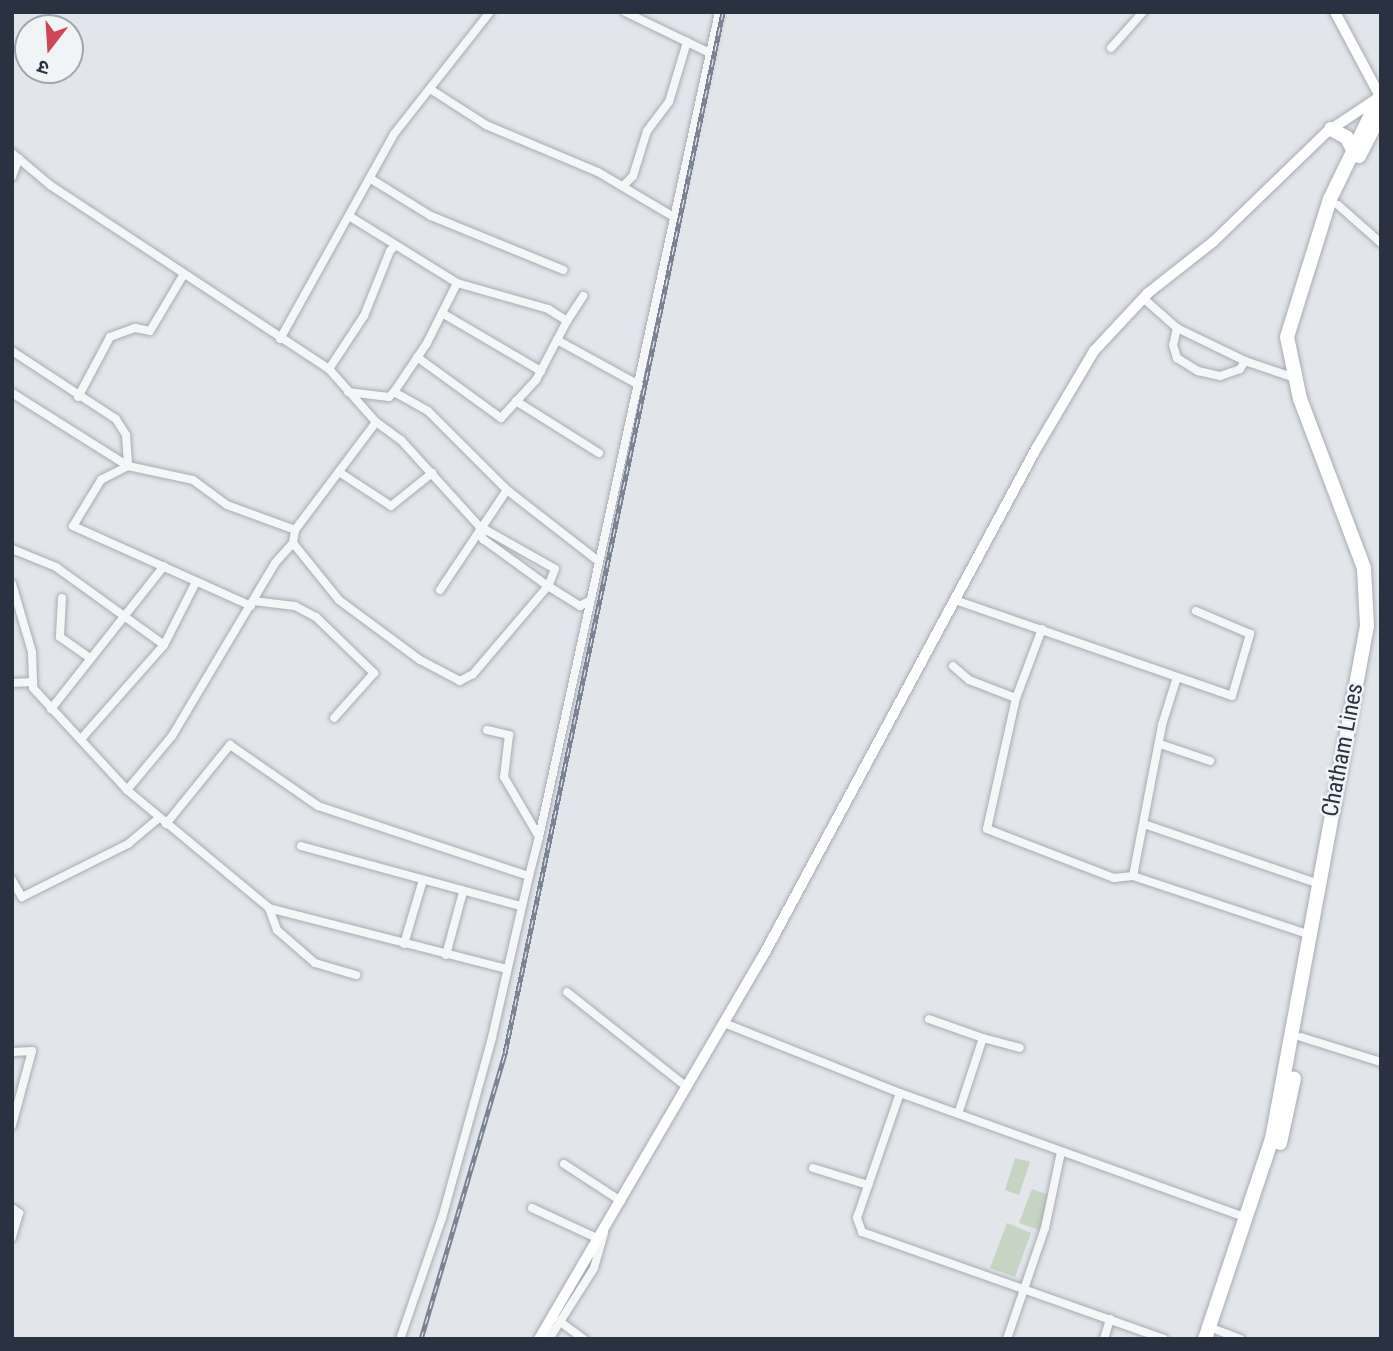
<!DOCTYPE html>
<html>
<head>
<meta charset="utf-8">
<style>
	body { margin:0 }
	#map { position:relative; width:1393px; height:1351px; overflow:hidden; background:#e2e5ea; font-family:"Roboto Condensed","Noto Sans Devanagari",sans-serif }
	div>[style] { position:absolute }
	.green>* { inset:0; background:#c6d4c3 }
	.roads { filter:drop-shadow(0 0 2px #a7acb4) drop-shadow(0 0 2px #a7acb4) }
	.street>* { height:8px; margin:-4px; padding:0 4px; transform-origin:4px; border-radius:4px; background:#f4f6f8 }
	.secondary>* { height:10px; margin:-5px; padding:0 5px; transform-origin:5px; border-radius:5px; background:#fff }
	.highway>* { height:14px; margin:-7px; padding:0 7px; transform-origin:7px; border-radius:7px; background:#fff }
	.rail>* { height:5px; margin-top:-2.5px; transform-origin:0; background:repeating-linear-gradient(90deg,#f1f4f7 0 8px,#7b8394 0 16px); box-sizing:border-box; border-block:2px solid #7b8394 }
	span { translate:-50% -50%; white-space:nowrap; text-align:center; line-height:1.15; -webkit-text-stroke:5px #f1f4f7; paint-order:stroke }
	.street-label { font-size:23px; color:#2a3242 }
	.frame { position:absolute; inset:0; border:14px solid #2a3242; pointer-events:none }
	.north { position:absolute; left:14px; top:14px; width:70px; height:70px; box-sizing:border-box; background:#f1f4f7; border:2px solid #a1a6af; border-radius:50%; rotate:197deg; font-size:19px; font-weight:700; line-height:28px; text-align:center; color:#2a3242 }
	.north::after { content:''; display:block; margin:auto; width:24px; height:32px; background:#ce4757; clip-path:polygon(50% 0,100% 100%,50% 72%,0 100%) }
</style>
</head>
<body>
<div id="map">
	<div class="green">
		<i style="clip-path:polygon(1015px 1158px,1030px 1162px,1019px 1195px,1005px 1190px)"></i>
		<i style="clip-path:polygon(1032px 1189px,1051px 1196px,1039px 1230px,1019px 1223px)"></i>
		<i style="clip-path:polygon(1007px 1223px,1031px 1233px,1015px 1277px,990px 1268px)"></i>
	</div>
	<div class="roads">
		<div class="street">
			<i style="left:625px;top:12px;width:94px;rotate:25.8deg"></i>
			<i style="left:1111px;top:48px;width:48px;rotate:-48.4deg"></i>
			<i style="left:430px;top:89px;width:67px;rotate:32.7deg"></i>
			<i style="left:486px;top:125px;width:121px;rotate:22.8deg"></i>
			<i style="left:598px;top:172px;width:86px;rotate:30.7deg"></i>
			<i style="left:12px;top:153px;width:50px;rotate:40.1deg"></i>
			<i style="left:50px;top:185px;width:334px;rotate:33.4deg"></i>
			<i style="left:329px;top:369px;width:71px;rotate:48.4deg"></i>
			<i style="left:12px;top:177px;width:20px;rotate:-70deg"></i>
			<i style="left:371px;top:179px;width:70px;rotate:31.7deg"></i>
			<i style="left:431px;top:216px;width:143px;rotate:22.2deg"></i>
			<i style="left:623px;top:186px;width:14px;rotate:-45deg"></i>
			<i style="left:633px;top:176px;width:47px;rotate:-72.7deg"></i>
			<i style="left:647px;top:131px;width:36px;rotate:-53deg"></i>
			<i style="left:669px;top:102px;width:63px;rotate:-73.3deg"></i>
			<i style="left:1338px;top:205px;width:57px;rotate:41.5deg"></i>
			<i style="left:349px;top:216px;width:127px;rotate:31.8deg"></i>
			<i style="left:457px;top:283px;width:95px;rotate:15.9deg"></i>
			<i style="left:548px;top:309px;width:22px;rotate:32deg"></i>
			<i style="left:567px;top:321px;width:30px;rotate:-57deg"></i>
			<i style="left:1143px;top:298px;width:45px;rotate:41.4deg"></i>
			<i style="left:1177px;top:328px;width:76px;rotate:25.9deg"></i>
			<i style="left:1245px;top:361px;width:50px;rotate:18.8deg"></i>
			<i style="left:442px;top:313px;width:115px;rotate:30.4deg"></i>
			<i style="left:1177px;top:328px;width:17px;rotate:103deg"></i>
			<i style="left:1173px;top:345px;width:14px;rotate:73deg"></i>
			<i style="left:1177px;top:358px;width:25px;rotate:32deg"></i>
			<i style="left:1198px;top:371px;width:23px;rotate:13deg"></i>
			<i style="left:1220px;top:376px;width:21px;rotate:-19deg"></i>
			<i style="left:1240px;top:369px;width:9px;rotate:-58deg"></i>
			<i style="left:280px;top:339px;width:235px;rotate:-60.9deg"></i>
			<i style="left:394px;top:134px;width:155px;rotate:-51.8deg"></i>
			<i style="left:557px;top:340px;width:94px;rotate:28.8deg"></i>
			<i style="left:12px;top:351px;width:124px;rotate:33.2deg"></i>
			<i style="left:116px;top:419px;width:19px;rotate:58deg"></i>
			<i style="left:126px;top:435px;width:31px;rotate:86deg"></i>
			<i style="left:417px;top:357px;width:104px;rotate:36deg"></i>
			<i style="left:501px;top:418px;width:52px;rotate:-47.4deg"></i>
			<i style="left:536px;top:380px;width:67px;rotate:-62.3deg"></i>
			<i style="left:329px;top:369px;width:64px;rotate:-56.6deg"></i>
			<i style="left:364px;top:316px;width:70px;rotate:-68.2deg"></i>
			<i style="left:390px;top:251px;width:8px;rotate:-45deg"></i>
			<i style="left:348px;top:392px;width:41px;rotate:7deg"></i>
			<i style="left:389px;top:397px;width:7px;rotate:-45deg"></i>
			<i style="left:394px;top:392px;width:59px;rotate:-56deg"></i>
			<i style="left:427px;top:343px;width:67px;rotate:-63.4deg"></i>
			<i style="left:394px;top:392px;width:39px;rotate:29deg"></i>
			<i style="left:428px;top:411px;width:112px;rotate:45deg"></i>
			<i style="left:507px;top:490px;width:114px;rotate:37.9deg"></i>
			<i style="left:12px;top:393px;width:137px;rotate:32.2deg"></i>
			<i style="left:128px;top:466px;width:66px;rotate:12.2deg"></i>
			<i style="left:193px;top:480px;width:42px;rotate:36.3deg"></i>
			<i style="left:227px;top:505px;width:72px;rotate:20.2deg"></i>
			<i style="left:78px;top:397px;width:68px;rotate:-61.9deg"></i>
			<i style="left:110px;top:337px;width:27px;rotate:-20deg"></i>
			<i style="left:135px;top:328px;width:15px;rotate:11deg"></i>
			<i style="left:150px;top:331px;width:66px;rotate:-59.2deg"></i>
			<i style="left:516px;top:401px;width:98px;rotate:32.1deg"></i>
			<i style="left:128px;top:466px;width:30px;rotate:153deg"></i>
			<i style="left:101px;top:480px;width:54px;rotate:121.3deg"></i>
			<i style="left:73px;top:526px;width:195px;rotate:24.2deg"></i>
			<i style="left:339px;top:472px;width:62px;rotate:33.2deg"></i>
			<i style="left:391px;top:506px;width:53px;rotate:-38.8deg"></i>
			<i style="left:479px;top:526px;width:14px;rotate:73deg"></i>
			<i style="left:483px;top:539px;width:80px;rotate:35.9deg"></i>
			<i style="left:548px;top:586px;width:38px;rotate:32deg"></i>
			<i style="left:580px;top:606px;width:8px;rotate:-30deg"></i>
			<i style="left:12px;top:549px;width:48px;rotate:22.2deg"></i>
			<i style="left:56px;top:567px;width:133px;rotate:35.8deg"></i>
			<i style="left:164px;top:645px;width:68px;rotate:-63.1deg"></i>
			<i style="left:12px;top:584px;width:71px;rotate:73.6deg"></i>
			<i style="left:32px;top:652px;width:36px;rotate:88deg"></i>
			<i style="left:33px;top:688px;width:139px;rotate:47.3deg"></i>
			<i style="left:127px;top:790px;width:185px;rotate:39.7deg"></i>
			<i style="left:269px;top:908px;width:245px;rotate:14.4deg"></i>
			<i style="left:440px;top:590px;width:120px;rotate:-56.2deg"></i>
			<i style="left:62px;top:598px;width:39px;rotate:93deg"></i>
			<i style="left:60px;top:637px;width:37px;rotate:35deg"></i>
			<i style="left:955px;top:600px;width:293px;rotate:19.1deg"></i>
			<i style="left:1232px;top:696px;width:65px;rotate:-73.8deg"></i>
			<i style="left:1250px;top:634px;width:59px;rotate:-156.9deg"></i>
			<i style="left:253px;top:601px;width:42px;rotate:6.8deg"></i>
			<i style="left:295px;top:606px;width:24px;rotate:28deg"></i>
			<i style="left:316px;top:617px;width:81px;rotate:44deg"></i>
			<i style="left:374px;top:673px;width:60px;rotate:131.6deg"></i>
			<i style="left:1042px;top:629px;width:74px;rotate:110.6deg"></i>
			<i style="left:1016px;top:698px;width:134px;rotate:102.5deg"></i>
			<i style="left:987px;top:829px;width:136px;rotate:21.1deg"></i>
			<i style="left:1114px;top:878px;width:19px;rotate:-6deg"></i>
			<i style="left:1133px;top:876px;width:183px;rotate:18.4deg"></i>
			<i style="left:953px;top:666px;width:21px;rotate:41deg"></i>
			<i style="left:969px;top:680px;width:50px;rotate:21deg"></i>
			<i style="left:12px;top:683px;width:21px;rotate:-3deg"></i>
			<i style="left:51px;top:709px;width:182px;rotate:-51.7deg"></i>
			<i style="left:487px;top:730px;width:23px;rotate:13deg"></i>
			<i style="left:509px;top:735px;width:42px;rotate:96.8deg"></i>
			<i style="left:504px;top:777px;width:69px;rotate:59.7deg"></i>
			<i style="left:539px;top:837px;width:40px;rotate:104.4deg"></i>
			<i style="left:81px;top:739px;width:125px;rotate:-48.6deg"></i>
			<i style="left:1160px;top:744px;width:53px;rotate:18.8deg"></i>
			<i style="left:127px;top:790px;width:70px;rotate:-50.2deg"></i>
			<i style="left:172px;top:736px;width:201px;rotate:-59.2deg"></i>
			<i style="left:275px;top:563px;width:27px;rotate:-48deg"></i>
			<i style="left:293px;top:543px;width:13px;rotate:-81deg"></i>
			<i style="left:295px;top:530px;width:135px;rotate:-53.1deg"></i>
			<i style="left:376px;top:422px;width:31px;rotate:36deg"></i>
			<i style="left:401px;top:440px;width:116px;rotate:47.8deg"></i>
			<i style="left:479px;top:526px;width:87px;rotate:29.5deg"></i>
			<i style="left:555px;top:569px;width:18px;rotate:112deg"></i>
			<i style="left:548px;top:586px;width:116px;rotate:130.4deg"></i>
			<i style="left:473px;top:674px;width:15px;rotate:152deg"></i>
			<i style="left:460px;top:681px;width:45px;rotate:-152.3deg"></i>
			<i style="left:420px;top:660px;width:101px;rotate:-143.5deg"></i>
			<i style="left:339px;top:600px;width:73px;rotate:-128.9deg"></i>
			<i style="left:166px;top:824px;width:102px;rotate:-51deg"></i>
			<i style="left:230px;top:745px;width:107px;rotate:34.7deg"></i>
			<i style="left:318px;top:806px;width:222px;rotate:18.4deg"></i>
			<i style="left:529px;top:876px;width:166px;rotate:102.9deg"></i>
			<i style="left:492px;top:1038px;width:187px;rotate:105.5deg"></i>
			<i style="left:442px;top:1218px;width:128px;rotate:109.1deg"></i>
			<i style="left:1144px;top:824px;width:182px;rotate:18.9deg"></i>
			<i style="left:539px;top:837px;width:844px;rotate:-77.69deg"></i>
			<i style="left:301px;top:846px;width:227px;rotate:15.3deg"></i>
			<i style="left:1133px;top:876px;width:154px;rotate:-79.1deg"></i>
			<i style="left:1162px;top:725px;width:50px;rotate:-72.6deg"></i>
			<i style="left:12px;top:880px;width:20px;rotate:60deg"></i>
			<i style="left:22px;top:897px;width:119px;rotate:-26.6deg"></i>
			<i style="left:128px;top:844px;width:40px;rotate:-40deg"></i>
			<i style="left:269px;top:908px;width:23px;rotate:70deg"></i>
			<i style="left:277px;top:930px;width:50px;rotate:41deg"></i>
			<i style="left:315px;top:963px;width:43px;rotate:16.3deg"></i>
			<i style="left:404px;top:944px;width:67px;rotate:-73.5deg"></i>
			<i style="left:446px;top:955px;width:65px;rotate:-74.9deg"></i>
			<i style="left:567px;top:992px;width:153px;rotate:38.4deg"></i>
			<i style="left:929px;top:1019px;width:57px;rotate:19.4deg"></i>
			<i style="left:724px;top:1023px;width:189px;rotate:21.7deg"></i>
			<i style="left:900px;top:1093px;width:132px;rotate:109deg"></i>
			<i style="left:857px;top:1218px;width:15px;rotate:70deg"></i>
			<i style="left:862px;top:1232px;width:320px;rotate:19.5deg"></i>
			<i style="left:1301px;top:1037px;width:84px;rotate:17.4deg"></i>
			<i style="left:12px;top:1052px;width:20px;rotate:-3deg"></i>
			<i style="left:32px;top:1051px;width:77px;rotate:105.1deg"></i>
			<i style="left:900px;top:1093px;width:369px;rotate:19.8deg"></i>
			<i style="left:958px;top:1114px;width:80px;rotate:-71.8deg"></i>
			<i style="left:983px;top:1038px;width:38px;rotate:15deg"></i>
			<i style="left:564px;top:1164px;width:68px;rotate:33deg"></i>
			<i style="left:813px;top:1168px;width:58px;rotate:17.2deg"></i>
			<i style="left:12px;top:1208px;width:9px;rotate:36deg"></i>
			<i style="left:19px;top:1213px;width:26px;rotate:106deg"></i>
			<i style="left:532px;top:1208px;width:74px;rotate:24.8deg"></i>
			<i style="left:559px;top:1321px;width:31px;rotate:36deg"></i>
			<i style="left:1217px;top:1330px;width:25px;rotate:21deg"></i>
			<i style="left:549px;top:1339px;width:84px;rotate:-57.6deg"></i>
			<i style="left:594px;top:1268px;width:37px;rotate:-74deg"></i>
			<i style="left:1007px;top:1339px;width:117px;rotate:-71.1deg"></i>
			<i style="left:1045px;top:1228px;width:78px;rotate:-78.1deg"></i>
			<i style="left:1104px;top:1339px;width:21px;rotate:-73deg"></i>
		</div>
		<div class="secondary">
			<i style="left:1335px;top:12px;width:98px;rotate:61.9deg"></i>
			<i style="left:539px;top:1339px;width:441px;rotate:-59.7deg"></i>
			<i style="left:762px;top:958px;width:578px;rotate:-61.71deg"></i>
			<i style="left:1036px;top:449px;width:114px;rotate:-59.4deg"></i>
			<i style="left:1094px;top:351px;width:79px;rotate:-47deg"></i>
			<i style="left:1148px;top:293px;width:84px;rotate:-38.2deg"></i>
			<i style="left:1214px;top:241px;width:157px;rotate:-44deg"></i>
			<i style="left:1327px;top:132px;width:63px;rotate:-33.9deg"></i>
		</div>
		<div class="highway">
			<i style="left:1331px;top:129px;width:18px;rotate:29deg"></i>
			<i style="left:1347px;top:138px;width:11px;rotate:63deg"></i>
			<i style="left:1359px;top:156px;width:48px;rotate:-62.9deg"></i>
			<i style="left:1280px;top:1143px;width:66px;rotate:-77.8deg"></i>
			<i style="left:1205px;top:1339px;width:211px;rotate:-71.5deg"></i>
			<i style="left:1272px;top:1139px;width:522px;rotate:-79.51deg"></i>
			<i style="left:1367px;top:626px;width:58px;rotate:-93deg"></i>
			<i style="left:1364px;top:568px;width:181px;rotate:-110.7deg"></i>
			<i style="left:1300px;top:399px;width:63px;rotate:-101.8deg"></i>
			<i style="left:1287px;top:337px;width:145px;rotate:-72.7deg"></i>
			<i style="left:1330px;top:199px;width:117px;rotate:-64.1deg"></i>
		</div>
	</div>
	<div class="rail">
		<i style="left:421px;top:1339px;width:298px;rotate:-73.6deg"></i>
		<i style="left:505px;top:1053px;width:1064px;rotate:-78.17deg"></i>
	</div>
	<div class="street-label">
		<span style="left:1343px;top:750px;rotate:-79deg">Chatham Lines</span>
	</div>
	<div class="frame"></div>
	<div class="north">उ</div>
</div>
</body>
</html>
